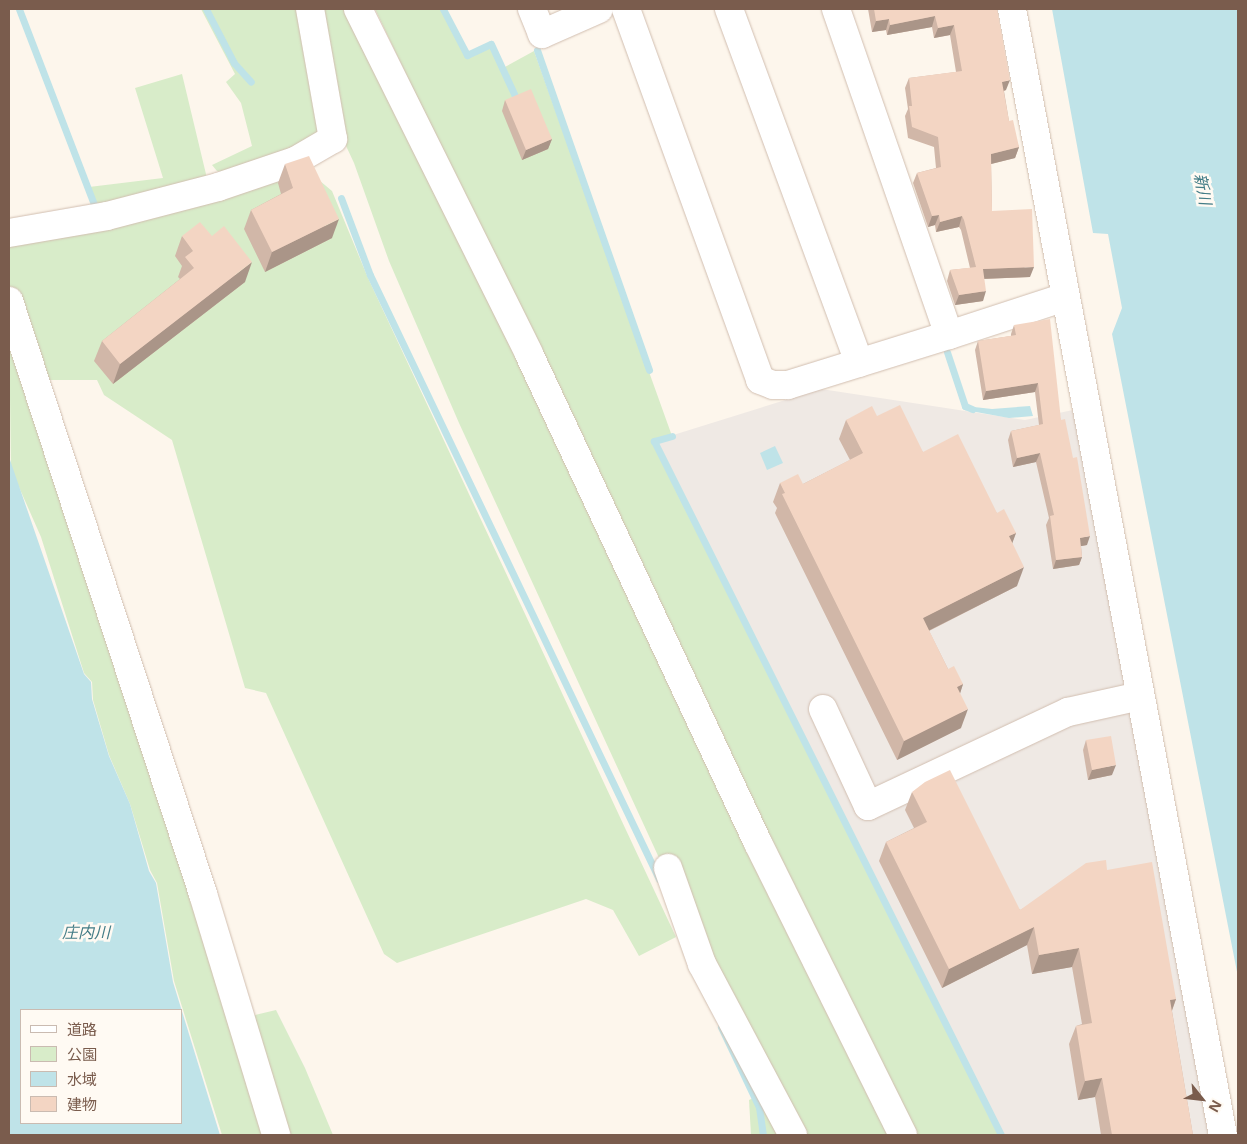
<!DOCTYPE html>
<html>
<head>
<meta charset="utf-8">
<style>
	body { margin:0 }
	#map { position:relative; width:1247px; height:1144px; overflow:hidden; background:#fdf6ec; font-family:"Noto Sans","Noto Sans JP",sans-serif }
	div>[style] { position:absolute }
	.industrial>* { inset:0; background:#efe9e4 }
	.green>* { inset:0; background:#d8ecc9 }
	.water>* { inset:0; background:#bfe3e8 }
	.stream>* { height:7px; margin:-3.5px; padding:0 3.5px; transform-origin:3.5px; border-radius:3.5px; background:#bfe3e8 }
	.roads { filter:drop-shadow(0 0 1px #d1beb0) drop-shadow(0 0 1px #d1beb0) }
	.minor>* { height:28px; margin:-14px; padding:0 14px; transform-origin:14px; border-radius:14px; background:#fff }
	.wall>* { inset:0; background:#d1b7a8 }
	.shaded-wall>* { inset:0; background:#aa9588 }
	.building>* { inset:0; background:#f3d5c3 }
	span { translate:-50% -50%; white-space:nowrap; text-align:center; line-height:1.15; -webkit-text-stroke:5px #fffaf3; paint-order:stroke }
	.water-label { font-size:16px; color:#437c86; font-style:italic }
	.frame { position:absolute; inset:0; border:10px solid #7a5c4d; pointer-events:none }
	.legend { position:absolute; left:20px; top:1009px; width:162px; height:115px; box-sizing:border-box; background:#fffaf3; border:1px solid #cabbb1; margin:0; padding:6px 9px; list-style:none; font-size:15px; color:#7a5c4d }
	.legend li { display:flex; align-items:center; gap:10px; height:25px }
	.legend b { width:25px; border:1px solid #cabbb1 }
	.north { position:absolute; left:1177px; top:1074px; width:50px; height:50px; -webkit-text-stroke:4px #fffaf3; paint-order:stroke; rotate:119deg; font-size:14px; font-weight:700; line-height:20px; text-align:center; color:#7a5c4d }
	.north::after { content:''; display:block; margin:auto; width:18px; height:22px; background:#7a5c4d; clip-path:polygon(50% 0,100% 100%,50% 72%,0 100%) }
</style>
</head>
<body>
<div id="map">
	<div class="industrial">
		<i style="clip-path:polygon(821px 389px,1025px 420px,1073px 410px,1211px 1135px,1001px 1135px,654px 441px)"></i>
	</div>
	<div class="green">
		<i style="clip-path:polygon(201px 9px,302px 9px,324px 134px,230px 174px,217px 171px,212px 165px,252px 146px,241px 103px,226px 82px,235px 74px)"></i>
		<i style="clip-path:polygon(316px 9px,348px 9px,892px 1135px,800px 1135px,706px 960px,459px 423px,389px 261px,354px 163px,340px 133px)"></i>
		<i style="clip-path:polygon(375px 9px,443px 9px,467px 55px,491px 44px,503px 68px,534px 51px,672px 436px,654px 441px,1001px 1135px,918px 1135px,880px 1068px)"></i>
		<i style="clip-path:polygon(182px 74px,211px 195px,301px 165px,332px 191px,368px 278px,676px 937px,639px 956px,613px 910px,586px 899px,397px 963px,384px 954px,266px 693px,245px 688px,172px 440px,104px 395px,97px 380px,43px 380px,9px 285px,9px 238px,105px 223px,89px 187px,163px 178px,135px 88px)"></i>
		<i style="clip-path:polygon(9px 326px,15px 342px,265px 1135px,222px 1135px,174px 981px,157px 883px,150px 870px,130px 804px,109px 755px,93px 700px,92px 682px,84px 673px,41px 537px,11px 469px)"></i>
		<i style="clip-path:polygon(276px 1010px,305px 1068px,333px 1135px,286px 1135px,247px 1017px)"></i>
		<i style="clip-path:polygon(764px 1093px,785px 1135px,751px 1135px,749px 1100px)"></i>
	</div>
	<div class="water">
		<i style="clip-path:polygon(1052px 9px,1238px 9px,1238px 977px,1112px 334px,1122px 308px,1108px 234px,1093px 233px)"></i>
		<i style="clip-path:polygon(965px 406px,992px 409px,1030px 406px,1033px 416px,1009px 418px,965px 410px)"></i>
		<i style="clip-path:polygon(775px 446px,783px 463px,767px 470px,760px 453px)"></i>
		<i style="clip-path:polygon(evenodd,9px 457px,84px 674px,91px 682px,92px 699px,109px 756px,130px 804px,149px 871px,156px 883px,173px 982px,220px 1135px,9px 1135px,9px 457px,21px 1010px,181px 1010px,181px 1123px,21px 1123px,21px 1010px)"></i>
	</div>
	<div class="stream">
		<i style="left:19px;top:9px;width:215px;rotate:69deg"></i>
		<i style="left:206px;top:9px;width:61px;rotate:62.6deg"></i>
		<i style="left:234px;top:63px;width:25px;rotate:48deg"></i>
		<i style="left:443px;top:9px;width:52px;rotate:62.4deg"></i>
		<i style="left:467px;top:55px;width:26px;rotate:-25deg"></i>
		<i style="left:491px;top:44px;width:57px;rotate:65.2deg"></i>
		<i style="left:537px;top:50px;width:339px;rotate:70.7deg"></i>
		<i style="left:341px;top:198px;width:82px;rotate:69.4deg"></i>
		<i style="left:370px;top:275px;width:670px;rotate:64.43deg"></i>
		<i style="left:947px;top:352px;width:57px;rotate:71.6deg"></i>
		<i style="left:965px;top:406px;width:8px;rotate:23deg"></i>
		<i style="left:672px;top:436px;width:19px;rotate:164deg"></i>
		<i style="left:654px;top:441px;width:776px;rotate:63.43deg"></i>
		<i style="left:721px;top:1027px;width:89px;rotate:64.6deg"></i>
		<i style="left:759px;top:1107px;width:28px;rotate:82deg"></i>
	</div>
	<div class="roads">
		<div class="minor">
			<i style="left:358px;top:9px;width:385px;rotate:63.6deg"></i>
			<i style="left:529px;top:354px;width:540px;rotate:64.91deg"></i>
			<i style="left:758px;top:843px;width:326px;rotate:63.6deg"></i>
			<i style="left:532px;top:9px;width:27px;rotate:68deg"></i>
			<i style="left:542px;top:34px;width:62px;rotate:-23.7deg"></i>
			<i style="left:626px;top:9px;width:394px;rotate:70.1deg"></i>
			<i style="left:760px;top:380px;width:14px;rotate:21deg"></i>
			<i style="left:773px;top:385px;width:15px"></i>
			<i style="left:788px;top:385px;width:169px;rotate:-17.3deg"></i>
			<i style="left:729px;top:9px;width:377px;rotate:69.8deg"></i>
			<i style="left:836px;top:9px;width:345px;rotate:70.9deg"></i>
			<i style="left:949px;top:335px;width:122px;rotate:-18.1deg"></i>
			<i style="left:1012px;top:9px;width:1146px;rotate:79.39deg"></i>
			<i style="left:9px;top:233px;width:99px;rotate:-9.8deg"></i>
			<i style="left:107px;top:216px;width:115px;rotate:-14.6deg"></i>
			<i style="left:218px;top:187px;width:81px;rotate:-18.7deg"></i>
			<i style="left:295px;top:161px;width:44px;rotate:-30.1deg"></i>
			<i style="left:333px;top:139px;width:132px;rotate:-100deg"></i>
			<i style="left:9px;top:301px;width:624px;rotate:71.88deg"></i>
			<i style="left:203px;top:894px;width:252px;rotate:73.1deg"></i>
			<i style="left:823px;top:709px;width:107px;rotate:65.1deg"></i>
			<i style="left:868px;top:806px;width:221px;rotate:-25.2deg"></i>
			<i style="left:1068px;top:712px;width:74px;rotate:-12.5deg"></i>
			<i style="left:668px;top:868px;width:102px;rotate:70.5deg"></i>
			<i style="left:702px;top:964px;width:194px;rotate:62deg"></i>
		</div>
	</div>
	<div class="wall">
		<i style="clip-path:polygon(868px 9px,997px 9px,1006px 90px,1004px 91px,1009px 121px,1019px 147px,1015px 158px,991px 164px,992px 211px,1030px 277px,984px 279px,983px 301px,955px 305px,947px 281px,950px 270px,970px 268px,961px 230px,959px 227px,936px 232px,935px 225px,928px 227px,913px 183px,917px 173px,936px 168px,934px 147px,908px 138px,905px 116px,908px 109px,905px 88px,909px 78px,956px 72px,950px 35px,934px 38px,932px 27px,887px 35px,886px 30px,872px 32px)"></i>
		<i style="clip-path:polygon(505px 100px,552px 139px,548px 149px,522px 160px,502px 111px)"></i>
		<i style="clip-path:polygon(285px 164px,332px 238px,265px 272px,244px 229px,251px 210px,281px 194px,278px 183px)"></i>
		<i style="clip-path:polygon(182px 236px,245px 282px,113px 384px,94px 361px,102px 341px,180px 279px,178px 277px,182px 266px,175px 256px)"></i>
		<i style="clip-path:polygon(1014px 325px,1061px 420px,1087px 545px,1081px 546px,1082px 557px,1079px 565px,1053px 569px,1046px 525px,1049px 518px,1036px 462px,1013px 467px,1008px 440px,1011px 431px,1039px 425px,1035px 392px,983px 400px,975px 350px,978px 341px,1011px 336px,1011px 334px)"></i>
		<i style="clip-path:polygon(877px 416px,923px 452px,997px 513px,1016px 533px,1012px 543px,1017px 586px,929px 631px,948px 669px,963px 684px,960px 693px,961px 728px,897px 760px,775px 513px,777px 508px,773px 502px,780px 483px,803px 484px,850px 460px,839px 439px,846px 420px)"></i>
		<i style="clip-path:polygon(1086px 740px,1112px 775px,1088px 780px,1083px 750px)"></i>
		<i style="clip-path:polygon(912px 792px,1020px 910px,1107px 870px,1176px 999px,1172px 1011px,1193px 1135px,1101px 1135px,1095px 1097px,1078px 1100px,1069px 1044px,1076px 1026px,1082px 1024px,1072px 967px,1032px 974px,1027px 945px,942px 988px,879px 861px,886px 842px,914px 828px,905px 810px)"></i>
	</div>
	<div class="shaded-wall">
		<i style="clip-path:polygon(935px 16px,932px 27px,887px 35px,890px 25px)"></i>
		<i style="clip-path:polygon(889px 19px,886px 30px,872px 32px,876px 21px)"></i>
		<i style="clip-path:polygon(954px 25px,950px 35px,934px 38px,938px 28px)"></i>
		<i style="clip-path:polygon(1010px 80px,1006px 90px,999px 92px,1002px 82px)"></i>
		<i style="clip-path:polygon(552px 139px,548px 149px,522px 160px,526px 150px)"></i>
		<i style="clip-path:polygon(1019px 147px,1015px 158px,987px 165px,991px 154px)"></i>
		<i style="clip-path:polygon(939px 215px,935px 225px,928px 227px,932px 216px)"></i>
		<i style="clip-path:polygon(962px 216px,959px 227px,936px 232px,940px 222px)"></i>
		<i style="clip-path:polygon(339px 219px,332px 238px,265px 272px,272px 252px)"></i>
		<i style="clip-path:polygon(252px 262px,245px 282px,113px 384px,120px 364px)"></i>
		<i style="clip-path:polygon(1034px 267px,1030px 277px,979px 279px,983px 269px)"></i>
		<i style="clip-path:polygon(986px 291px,983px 301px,955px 305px,959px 295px)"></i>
		<i style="clip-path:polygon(1038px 383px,1035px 392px,983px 400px,986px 391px)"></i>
		<i style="clip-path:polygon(1040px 453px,1036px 462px,1013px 467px,1017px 458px)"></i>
		<i style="clip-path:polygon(1016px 533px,1009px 552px,1009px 536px)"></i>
		<i style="clip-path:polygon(1090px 536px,1087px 545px,1076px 547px,1080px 538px)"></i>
		<i style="clip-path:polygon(1082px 557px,1079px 565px,1053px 569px,1056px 560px)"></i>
		<i style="clip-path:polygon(1024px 567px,1017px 586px,916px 637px,923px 618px)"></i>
		<i style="clip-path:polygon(963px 684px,957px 703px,957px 687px)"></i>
		<i style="clip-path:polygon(968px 709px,961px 728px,897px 760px,904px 741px)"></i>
		<i style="clip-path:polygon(1116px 765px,1112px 775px,1088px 780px,1092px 770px)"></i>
		<i style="clip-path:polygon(1034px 927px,1027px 945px,942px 988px,949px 969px)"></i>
		<i style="clip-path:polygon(1079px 948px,1072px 967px,1032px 974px,1039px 955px)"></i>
		<i style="clip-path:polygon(1176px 999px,1169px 1018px,1170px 1000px)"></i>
		<i style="clip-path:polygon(1102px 1078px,1095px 1097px,1078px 1100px,1085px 1081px)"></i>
	</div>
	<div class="building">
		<i style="clip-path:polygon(874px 9px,997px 9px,1010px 80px,1002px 82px,1009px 121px,1013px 120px,1019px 147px,991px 154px,992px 211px,1032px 209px,1034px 267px,983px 269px,986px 291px,959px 295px,950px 270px,976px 267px,964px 220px,962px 216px,940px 222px,939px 215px,932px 216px,917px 173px,941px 167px,938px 137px,912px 127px,909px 106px,912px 106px,909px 78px,962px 71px,954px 25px,938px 28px,935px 16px,890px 25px,889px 19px,876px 21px)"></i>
		<i style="clip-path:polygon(531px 89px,552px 139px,526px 150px,505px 100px)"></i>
		<i style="clip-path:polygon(309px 156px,339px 219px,272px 252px,251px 210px,293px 188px,285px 164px)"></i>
		<i style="clip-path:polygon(200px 222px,212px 236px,224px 226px,252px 262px,120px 364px,102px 341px,194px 268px,185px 257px,193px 251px,182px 236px)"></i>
		<i style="clip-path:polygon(1050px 319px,1061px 420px,1065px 419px,1073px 458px,1077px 457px,1090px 536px,1080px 538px,1082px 557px,1056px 560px,1050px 516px,1054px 515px,1040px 453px,1017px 458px,1011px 431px,1043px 424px,1038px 383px,986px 391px,978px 341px,1016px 335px,1014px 325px)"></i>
		<i style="clip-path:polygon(900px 405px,923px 452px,958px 434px,997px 513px,1004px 509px,1016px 533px,1009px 536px,1024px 567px,923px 618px,948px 669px,954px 666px,963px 684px,957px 687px,968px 709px,904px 741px,782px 494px,785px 493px,780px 483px,798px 474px,803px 484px,863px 453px,846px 420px,872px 406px,877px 416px)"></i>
		<i style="clip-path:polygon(1111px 736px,1116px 765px,1092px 770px,1086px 740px)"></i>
		<i style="clip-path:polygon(950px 770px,1020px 910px,1086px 863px,1106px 860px,1107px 870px,1152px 862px,1176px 999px,1170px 1000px,1193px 1135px,1112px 1135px,1102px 1078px,1085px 1081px,1076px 1026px,1092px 1023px,1079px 948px,1039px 955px,1034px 927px,949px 969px,886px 842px,927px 822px,912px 792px,925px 782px)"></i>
	</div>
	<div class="water-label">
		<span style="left:1203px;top:189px;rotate:79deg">新川</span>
		<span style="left:86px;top:932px">庄内川</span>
	</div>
	<div class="frame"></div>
	<ul class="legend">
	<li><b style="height:6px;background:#fff"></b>道路</li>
	<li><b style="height:14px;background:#d8ecc9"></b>公園</li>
	<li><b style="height:14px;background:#bfe3e8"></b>水域</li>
	<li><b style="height:14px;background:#f3d5c3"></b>建物</li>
	</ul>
	<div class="north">N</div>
</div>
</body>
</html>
